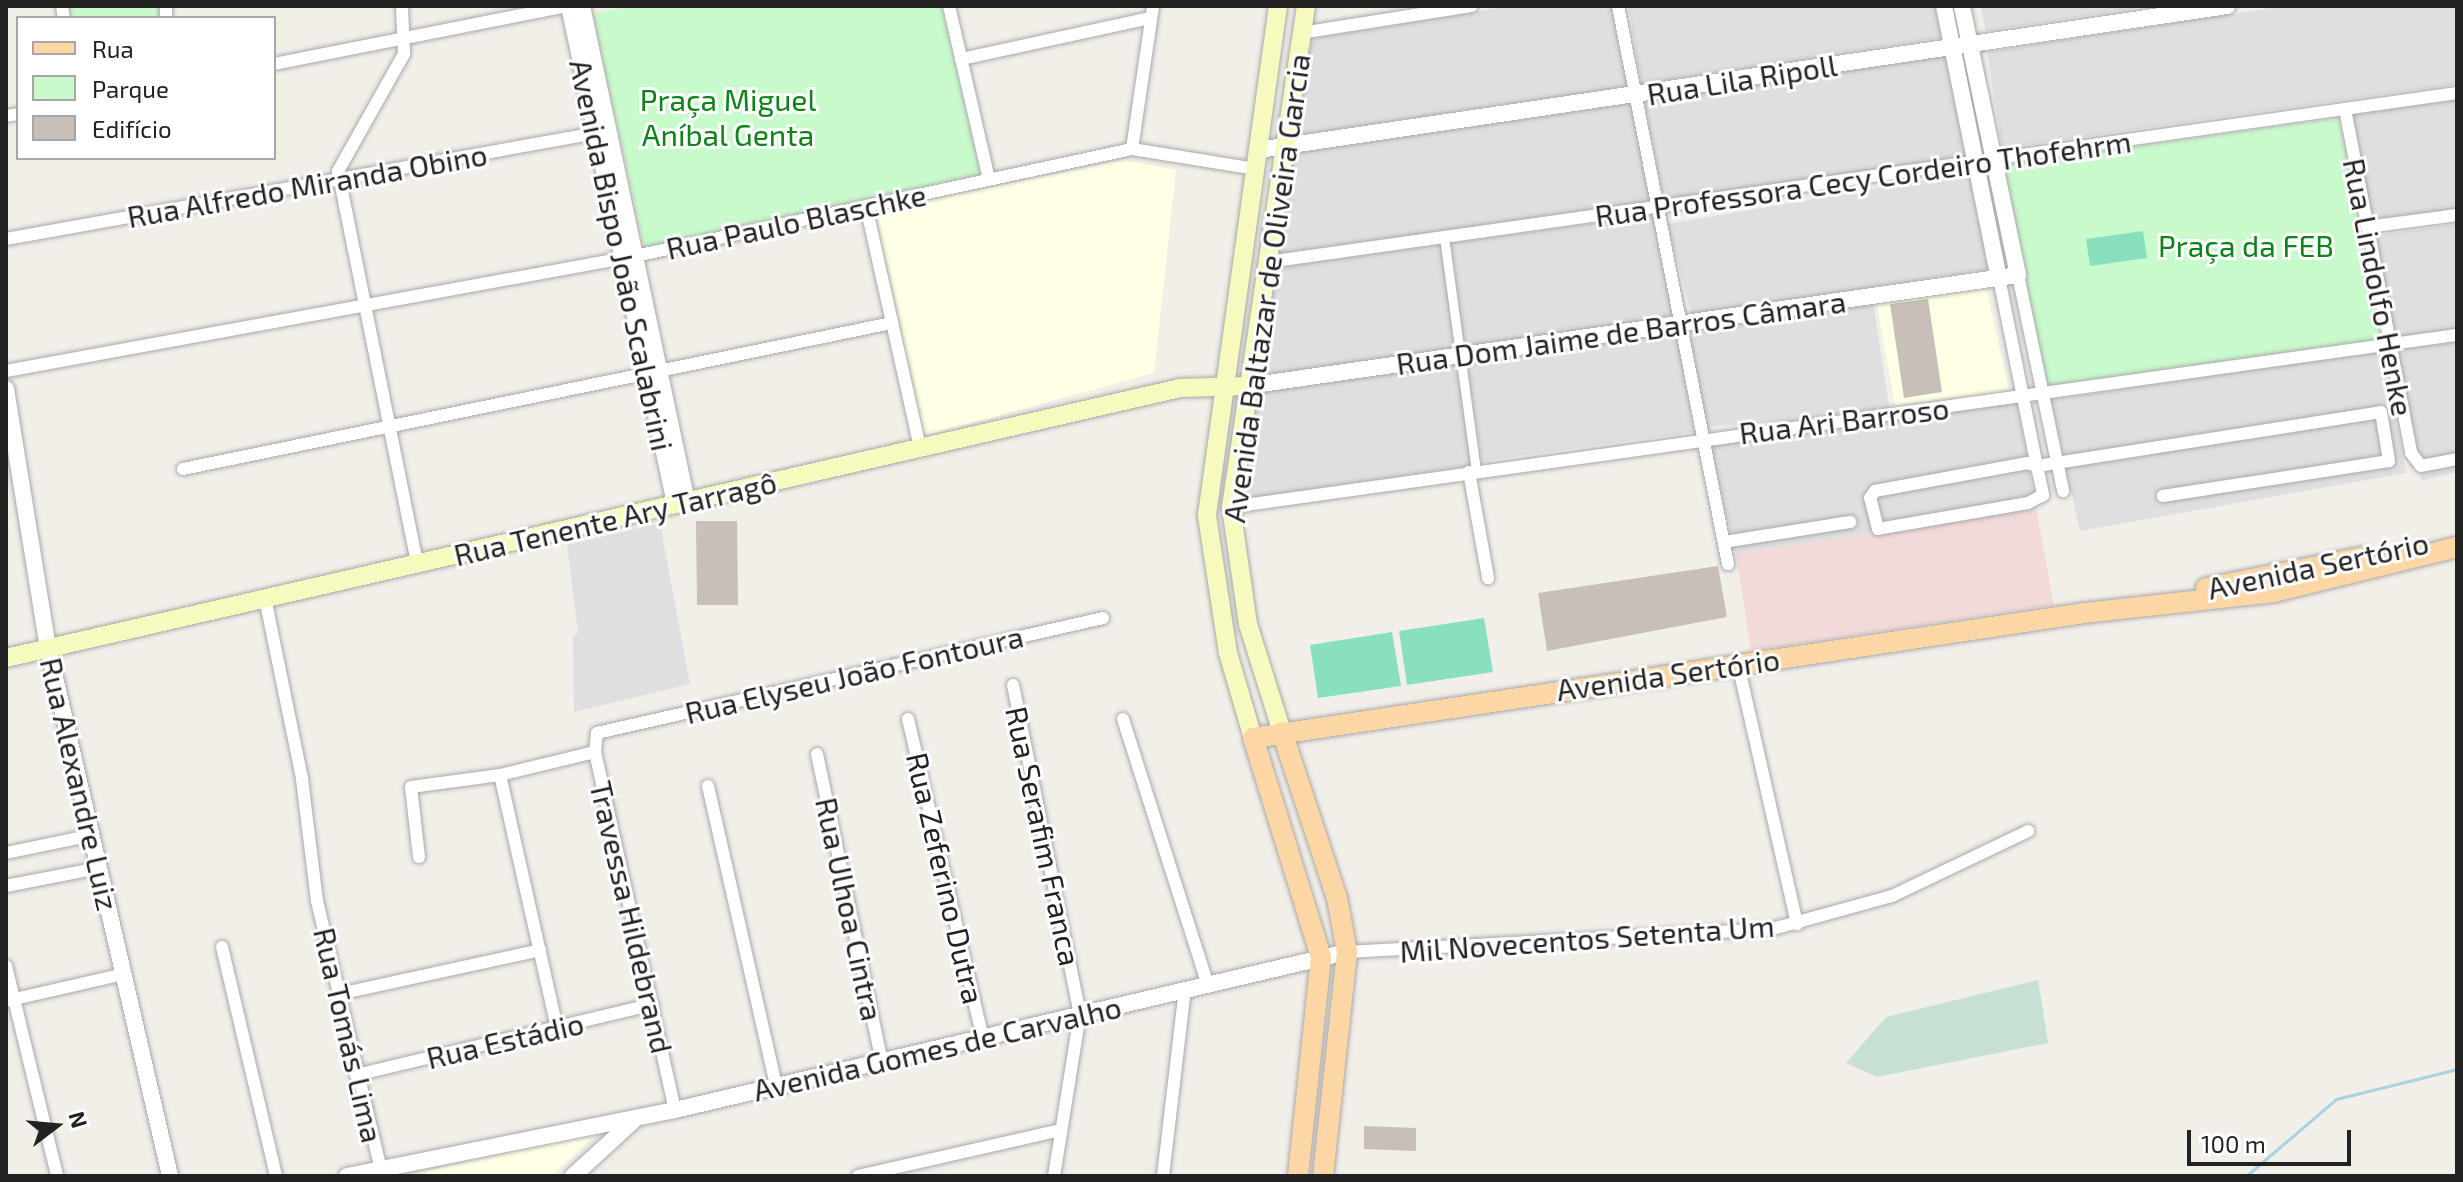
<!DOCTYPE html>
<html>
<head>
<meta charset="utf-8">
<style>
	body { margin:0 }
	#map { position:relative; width:2463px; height:1182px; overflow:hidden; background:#f2efe9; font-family:"Exo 2",sans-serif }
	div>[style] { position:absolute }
	.residential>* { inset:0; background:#e0dfdf }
	.commercial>* { inset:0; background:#f2dad9 }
	.education>* { inset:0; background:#ffffe5 }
	.wetland>* { inset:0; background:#c6e0d4 }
	.park>* { inset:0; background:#c8facc }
	.pitch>* { inset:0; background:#88e0be }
	.stream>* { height:3px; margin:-1.5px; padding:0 1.5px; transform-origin:1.5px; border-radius:1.5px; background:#aad3df }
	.building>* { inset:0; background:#c7bfb8 }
	.roads { filter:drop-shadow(0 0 2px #a9a9a9) drop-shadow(0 0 2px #a9a9a9) }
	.pedestrian>* { height:9px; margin:-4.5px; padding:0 4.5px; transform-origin:4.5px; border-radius:4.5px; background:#fff }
	.minor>* { height:12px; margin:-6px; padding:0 6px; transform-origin:6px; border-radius:6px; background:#fff }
	.tertiary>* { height:16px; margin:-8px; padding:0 8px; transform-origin:8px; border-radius:8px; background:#fff }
	.secondary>* { height:18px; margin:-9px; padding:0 9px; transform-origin:9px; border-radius:9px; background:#f7fabf }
	.primary>* { height:20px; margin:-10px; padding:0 10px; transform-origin:10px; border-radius:10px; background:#fcd6a4 }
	span { translate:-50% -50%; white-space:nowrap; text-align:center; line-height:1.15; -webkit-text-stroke:6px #fff; paint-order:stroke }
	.street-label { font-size:30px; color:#222 }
	.park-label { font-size:30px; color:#0c8416 }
	.frame { position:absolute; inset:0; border:8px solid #222; pointer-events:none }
	.legend { position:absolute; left:16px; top:16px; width:260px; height:144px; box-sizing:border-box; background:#fff; border:2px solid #a7a7a7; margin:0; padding:10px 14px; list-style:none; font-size:24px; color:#222 }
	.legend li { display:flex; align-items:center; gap:16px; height:40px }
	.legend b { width:40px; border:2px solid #a7a7a7 }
	.north { position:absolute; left:16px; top:1086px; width:80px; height:80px; -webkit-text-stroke:6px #fff; paint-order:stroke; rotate:74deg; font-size:22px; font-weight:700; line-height:32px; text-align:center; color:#222 }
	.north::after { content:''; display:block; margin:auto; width:28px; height:36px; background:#222; clip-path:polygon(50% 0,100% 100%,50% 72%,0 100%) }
	.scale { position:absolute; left:2187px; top:1130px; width:164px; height:36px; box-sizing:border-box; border:4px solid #222; border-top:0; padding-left:10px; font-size:24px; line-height:28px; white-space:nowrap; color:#222; -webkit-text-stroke:6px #fff; paint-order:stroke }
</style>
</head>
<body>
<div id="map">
	<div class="residential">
		<i style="clip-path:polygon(1509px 6px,1611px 6px,1628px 87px,1297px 135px,1311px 39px)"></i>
		<i style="clip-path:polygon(1628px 6px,1939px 6px,1946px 37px,1641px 84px)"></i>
		<i style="clip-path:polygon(1980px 6px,2151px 6px,1986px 31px)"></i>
		<i style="clip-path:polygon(2284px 6px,2457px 6px,2457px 84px,2002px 148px,1987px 52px)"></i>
		<i style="clip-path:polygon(1950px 54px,1969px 155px,1664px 201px,1644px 100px)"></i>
		<i style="clip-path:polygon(2457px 99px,2457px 209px,2370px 222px,2351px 115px)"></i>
		<i style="clip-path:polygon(1631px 100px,1653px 203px,1273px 254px,1288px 151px)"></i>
		<i style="clip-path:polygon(1972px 172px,1989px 269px,1692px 315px,1667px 224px)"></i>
		<i style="clip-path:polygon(1655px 215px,1673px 316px,1464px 348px,1451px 243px)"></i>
		<i style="clip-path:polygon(2457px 224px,2457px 330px,2392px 338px,2374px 236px)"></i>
		<i style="clip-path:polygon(1441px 245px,1455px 352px,1255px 379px,1273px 267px)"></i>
		<i style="clip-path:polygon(1873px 301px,1890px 413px,1706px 427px,1688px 329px)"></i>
		<i style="clip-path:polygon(1676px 329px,1694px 432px,1482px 461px,1467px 362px)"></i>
		<i style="clip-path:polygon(2457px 339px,2457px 472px,2421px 481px,2394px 348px)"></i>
		<i style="clip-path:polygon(2383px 350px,2406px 473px,2080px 531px,2051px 400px)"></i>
		<i style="clip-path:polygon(1461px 362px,1475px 465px,1239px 500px,1257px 393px)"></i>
		<i style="clip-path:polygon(2017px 403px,2036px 508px,1736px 554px,1709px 441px)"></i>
		<i style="clip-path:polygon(660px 523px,690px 684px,574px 712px,573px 636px,578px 633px,567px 545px)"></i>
	</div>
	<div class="commercial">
		<i style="clip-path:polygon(2036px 508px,2054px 605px,1751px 651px,1736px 554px)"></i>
	</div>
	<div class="education">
		<i style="clip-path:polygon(1124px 160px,1176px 170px,1154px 373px,924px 436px,875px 211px)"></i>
		<i style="clip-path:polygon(1986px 287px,2009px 391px,1895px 406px,1876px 299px)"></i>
		<i style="clip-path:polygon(598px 1132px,551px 1176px,406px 1176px)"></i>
	</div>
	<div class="wetland">
		<i style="clip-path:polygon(2038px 980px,2048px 1043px,1877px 1077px,1846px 1063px,1886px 1017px)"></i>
	</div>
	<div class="park">
		<i style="clip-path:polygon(70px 6px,159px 6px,159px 18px,72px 18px)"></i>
		<i style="clip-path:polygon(633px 6px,941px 6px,982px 174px,644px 247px,593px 14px)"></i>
		<i style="clip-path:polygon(2339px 118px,2381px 341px,2044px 387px,2002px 165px)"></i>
	</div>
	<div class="pitch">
		<i style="clip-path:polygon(2143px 231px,2147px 258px,2090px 266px,2086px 239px)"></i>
		<i style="clip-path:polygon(1484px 618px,1493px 672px,1407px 685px,1399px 631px)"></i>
		<i style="clip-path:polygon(1392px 632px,1401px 686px,1318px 698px,1310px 645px)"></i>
	</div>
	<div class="stream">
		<i style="left:2246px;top:1176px;width:118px;rotate:-40.5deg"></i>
		<i style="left:2336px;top:1099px;width:125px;rotate:-13.9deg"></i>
	</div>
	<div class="building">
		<i style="clip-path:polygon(1928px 299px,1942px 392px,1904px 398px,1890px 304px)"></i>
		<i style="clip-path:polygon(696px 521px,737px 521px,738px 605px,697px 605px)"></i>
		<i style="clip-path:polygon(1718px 566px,1727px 617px,1547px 651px,1538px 593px)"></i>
		<i style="clip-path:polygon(1364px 1126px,1416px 1128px,1416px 1151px,1364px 1149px)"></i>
	</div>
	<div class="roads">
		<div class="pedestrian">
			<i style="left:1444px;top:237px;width:236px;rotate:82.2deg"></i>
		</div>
		<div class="minor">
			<i style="left:62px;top:6px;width:12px;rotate:81deg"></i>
			<i style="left:402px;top:6px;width:48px;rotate:87.6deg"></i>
			<i style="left:404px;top:54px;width:134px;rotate:119.4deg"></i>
			<i style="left:338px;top:171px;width:400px;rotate:78.6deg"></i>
			<i style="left:949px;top:6px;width:178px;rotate:77deg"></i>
			<i style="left:1618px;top:6px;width:569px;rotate:78.85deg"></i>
			<i style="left:166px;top:18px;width:12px;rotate:-90deg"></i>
			<i style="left:1301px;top:33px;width:173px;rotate:-9deg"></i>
			<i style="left:961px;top:59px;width:194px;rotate:-12.2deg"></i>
			<i style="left:274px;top:64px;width:299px;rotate:-11.2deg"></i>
			<i style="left:2345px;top:109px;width:350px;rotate:79.1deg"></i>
			<i style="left:2411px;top:453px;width:16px;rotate:52deg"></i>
			<i style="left:2421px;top:466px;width:37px;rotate:-11deg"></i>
			<i style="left:6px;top:116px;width:12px;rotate:-9deg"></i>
			<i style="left:1132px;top:149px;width:145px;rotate:-81.6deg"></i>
			<i style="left:866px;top:206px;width:248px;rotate:77.4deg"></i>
			<i style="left:2367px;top:227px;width:91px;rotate:-7.6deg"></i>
			<i style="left:6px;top:239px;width:606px;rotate:-10.18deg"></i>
			<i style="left:1268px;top:262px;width:1201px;rotate:-8.09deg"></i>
			<i style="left:2018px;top:275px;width:221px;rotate:78.2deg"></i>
			<i style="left:1999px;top:278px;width:192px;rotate:78.6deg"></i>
			<i style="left:2037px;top:466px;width:30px;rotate:78deg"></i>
			<i style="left:2043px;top:495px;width:17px;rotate:152deg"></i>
			<i style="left:2028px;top:503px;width:152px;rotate:170.2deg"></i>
			<i style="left:1878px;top:529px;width:32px;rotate:-104deg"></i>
			<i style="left:1870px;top:498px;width:9px;rotate:-54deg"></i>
			<i style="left:1875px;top:491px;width:155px;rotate:-10.4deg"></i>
			<i style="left:2027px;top:463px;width:10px;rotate:17deg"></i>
			<i style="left:2037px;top:466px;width:348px;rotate:-8.9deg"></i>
			<i style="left:2381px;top:412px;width:50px;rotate:80.7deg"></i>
			<i style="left:2389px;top:461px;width:229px;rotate:171.2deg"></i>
			<i style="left:6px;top:371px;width:639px;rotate:-10.36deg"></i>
			<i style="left:635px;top:256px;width:508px;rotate:-12.15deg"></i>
			<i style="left:1132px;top:149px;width:125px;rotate:9.2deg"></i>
			<i style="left:183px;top:469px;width:724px;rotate:-11.64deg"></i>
			<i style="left:1469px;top:472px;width:108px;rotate:79.8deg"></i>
			<i style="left:1231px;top:507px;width:1238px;rotate:-7.99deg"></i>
			<i style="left:1724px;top:542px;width:128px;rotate:-9deg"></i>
			<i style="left:265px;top:598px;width:185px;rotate:78.4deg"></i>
			<i style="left:302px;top:779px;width:123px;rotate:83deg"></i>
			<i style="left:317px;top:901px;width:276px;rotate:76.6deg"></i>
			<i style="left:1738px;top:664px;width:267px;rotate:77.2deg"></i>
			<i style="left:1013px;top:685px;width:336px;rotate:78.5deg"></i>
			<i style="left:1080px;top:1014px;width:164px;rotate:99.1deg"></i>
			<i style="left:908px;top:719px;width:328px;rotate:76.8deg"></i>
			<i style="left:1123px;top:719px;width:277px;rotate:72.3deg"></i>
			<i style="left:817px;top:754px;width:316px;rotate:78.1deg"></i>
			<i style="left:500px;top:775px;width:258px;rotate:77.3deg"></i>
			<i style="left:708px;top:786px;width:308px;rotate:77.2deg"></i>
			<i style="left:6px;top:853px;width:88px;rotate:-11.8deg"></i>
			<i style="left:419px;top:857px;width:70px;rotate:-96.5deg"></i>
			<i style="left:411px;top:787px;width:90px;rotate:-7.7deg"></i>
			<i style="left:500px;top:775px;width:98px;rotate:-13.6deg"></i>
			<i style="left:6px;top:886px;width:95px;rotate:-11deg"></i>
			<i style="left:222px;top:947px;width:235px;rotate:76.7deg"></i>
			<i style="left:1347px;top:952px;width:426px;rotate:-3.1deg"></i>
			<i style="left:1772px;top:929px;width:124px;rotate:-15.4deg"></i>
			<i style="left:1892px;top:896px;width:151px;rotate:-25.5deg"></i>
			<i style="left:6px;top:966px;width:216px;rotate:76.3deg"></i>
			<i style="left:339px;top:994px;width:206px;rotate:-12.3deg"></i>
			<i style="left:6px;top:1001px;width:121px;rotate:-12.9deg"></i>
			<i style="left:356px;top:1075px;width:305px;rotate:-13.4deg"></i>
			<i style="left:675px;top:1110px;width:367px;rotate:-102.6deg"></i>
			<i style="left:595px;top:752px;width:19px;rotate:-84deg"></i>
			<i style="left:597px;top:733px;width:519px;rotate:-12.8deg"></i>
			<i style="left:858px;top:1176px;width:208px;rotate:-12.8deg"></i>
			<i style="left:1163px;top:1176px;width:188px;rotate:-83.3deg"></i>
		</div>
		<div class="tertiary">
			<i style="left:569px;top:6px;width:509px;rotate:77.98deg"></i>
			<i style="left:582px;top:6px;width:507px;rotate:78.05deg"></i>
			<i style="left:1944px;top:6px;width:278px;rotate:78.6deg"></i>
			<i style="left:1258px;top:150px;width:980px;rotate:-8.45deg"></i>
			<i style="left:1247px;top:386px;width:779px;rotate:-8.19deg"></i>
			<i style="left:2018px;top:275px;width:275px;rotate:-101.8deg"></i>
			<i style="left:6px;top:389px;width:261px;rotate:80.8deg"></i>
			<i style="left:48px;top:647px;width:543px;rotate:77.01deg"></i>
			<i style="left:347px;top:1176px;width:335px;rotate:-11.4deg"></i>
			<i style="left:675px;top:1110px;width:690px;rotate:-13.23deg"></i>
			<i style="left:573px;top:1176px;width:81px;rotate:-42.5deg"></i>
		</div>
		<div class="secondary">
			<i style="left:6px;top:658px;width:1205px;rotate:-12.95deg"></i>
			<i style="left:1180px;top:388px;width:67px;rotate:-1.7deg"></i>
			<i style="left:1282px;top:732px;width:113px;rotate:-107.5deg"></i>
			<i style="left:1248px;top:624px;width:118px;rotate:-98.3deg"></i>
			<i style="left:1231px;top:507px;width:507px;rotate:-81.49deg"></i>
			<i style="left:1253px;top:738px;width:89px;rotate:-106.4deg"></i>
			<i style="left:1228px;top:653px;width:140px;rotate:-98.7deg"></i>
			<i style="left:1207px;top:515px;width:514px;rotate:-82.06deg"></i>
		</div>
		<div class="primary">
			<i style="left:2206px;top:588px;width:160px;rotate:-11.2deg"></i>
			<i style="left:1282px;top:732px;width:175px;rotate:71.7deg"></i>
			<i style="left:1337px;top:898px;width:55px;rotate:79.5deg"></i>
			<i style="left:1347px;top:952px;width:225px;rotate:96.1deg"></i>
			<i style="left:1298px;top:1176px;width:220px;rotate:-84deg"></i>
			<i style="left:1321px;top:957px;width:229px;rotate:-107.2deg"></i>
			<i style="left:1253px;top:738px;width:840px;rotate:-8.55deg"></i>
			<i style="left:2084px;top:613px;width:191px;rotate:-6.3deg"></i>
			<i style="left:2274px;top:592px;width:188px;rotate:-13.8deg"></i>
		</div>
	</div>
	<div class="street-label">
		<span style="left:1742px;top:79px;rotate:-9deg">Rua Lila Ripoll</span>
		<span style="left:1863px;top:178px;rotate:-8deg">Rua Professora Cecy Cordeiro Thofehrm</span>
		<span style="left:307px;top:185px;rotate:-10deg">Rua Alfredo Miranda Obino</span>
		<span style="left:796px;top:221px;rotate:-12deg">Rua Paulo Blaschke</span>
		<span style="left:622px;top:255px;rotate:78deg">Avenida Bispo João Scalabrini</span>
		<span style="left:2379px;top:287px;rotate:79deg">Rua Lindolfo Henke</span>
		<span style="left:1266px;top:288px;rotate:-82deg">Avenida Baltazar de Oliveira Garcia</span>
		<span style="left:1621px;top:332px;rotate:-8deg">Rua Dom Jaime de Barros Câmara</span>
		<span style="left:1844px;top:420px;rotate:-7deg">Rua Ari Barroso</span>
		<span style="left:615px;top:518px;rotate:-13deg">Rua Tenente Ary Tarragô</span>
		<span style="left:2318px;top:565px;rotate:-12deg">Avenida Sertório</span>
		<span style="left:854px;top:674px;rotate:-13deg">Rua Elyseu João Fontoura</span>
		<span style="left:1668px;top:674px;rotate:-8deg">Avenida Sertório</span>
		<span style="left:80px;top:784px;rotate:77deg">Rua Alexandre Luiz</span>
		<span style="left:1044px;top:836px;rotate:78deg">Rua Serafim Franca</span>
		<span style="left:946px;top:878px;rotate:77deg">Rua Zeferino Dutra</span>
		<span style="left:850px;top:909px;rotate:78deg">Rua Ulhoa Cintra</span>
		<span style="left:632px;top:917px;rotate:77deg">Travessa Hildebrand</span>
		<span style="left:1587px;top:938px;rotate:-4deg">Mil Novecentos Setenta Um</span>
		<span style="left:349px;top:1035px;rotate:77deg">Rua Tomás Lima</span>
		<span style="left:505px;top:1040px;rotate:-13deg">Rua Estádio</span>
		<span style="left:937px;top:1048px;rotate:-13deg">Avenida Gomes de Carvalho</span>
	</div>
	<div class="park-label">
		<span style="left:728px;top:116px">Praça Miguel<br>Aníbal Genta</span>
		<span style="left:2246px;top:245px">Praça da FEB</span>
	</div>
	<div class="frame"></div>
	<ul class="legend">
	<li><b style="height:10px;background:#fcd6a4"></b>Rua</li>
	<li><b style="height:22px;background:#c8facc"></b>Parque</li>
	<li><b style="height:22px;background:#c7bfb8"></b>Edifício</li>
	</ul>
	<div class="north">N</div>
	<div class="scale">100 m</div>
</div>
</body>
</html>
